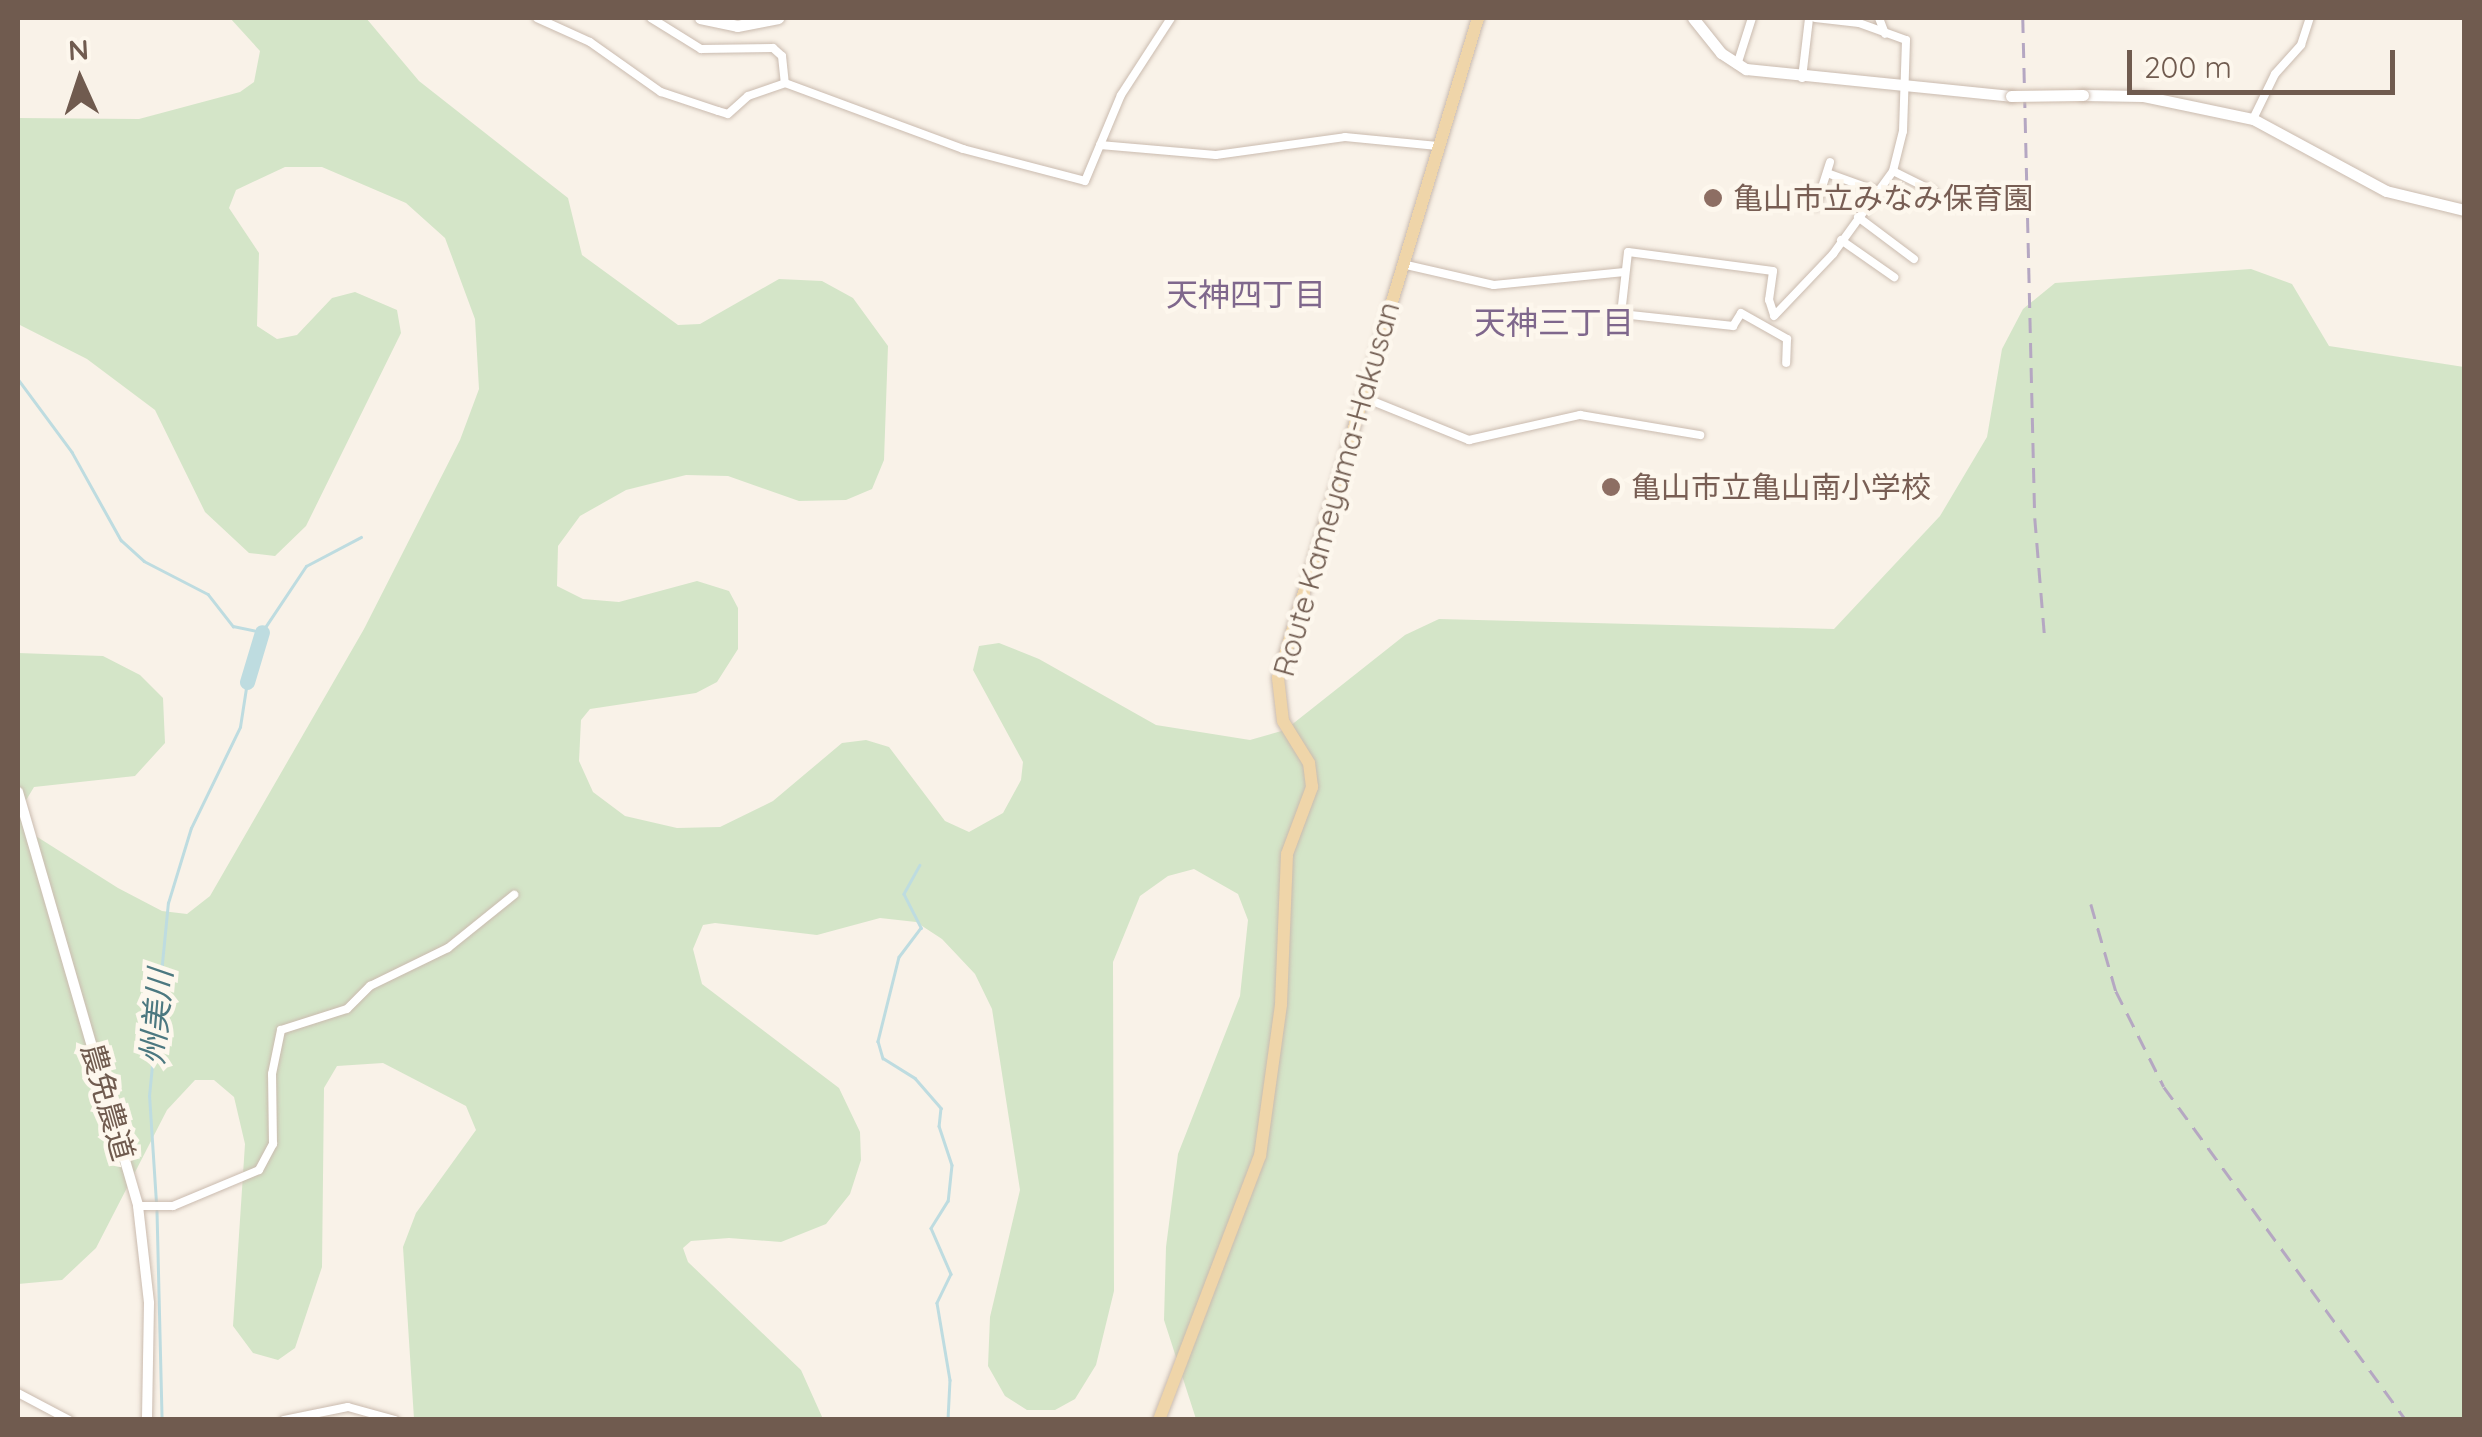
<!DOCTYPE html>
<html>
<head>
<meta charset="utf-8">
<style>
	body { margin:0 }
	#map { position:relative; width:2482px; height:1437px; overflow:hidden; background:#f9f2e8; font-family:Quicksand,"Noto Sans JP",sans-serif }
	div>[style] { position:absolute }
	.green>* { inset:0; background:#d4e5c8 }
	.stream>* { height:2.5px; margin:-1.25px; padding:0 1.25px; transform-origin:1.25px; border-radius:1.25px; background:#bedce0 }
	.river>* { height:15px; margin:-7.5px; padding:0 7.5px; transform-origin:7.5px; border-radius:7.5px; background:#bedce0 }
	.roads { filter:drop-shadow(0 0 2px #cabbaf) drop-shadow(0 0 2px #cabbaf) }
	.minor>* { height:8px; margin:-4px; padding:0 4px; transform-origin:4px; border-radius:4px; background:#fff }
	.tertiary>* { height:10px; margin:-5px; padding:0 5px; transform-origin:5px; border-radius:5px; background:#fff }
	.secondary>* { height:11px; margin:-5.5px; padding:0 5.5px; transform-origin:5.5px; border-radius:5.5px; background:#fff }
	.primary>* { height:12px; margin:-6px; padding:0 6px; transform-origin:6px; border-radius:6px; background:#efd5a9 }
	.rail>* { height:2.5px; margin-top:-1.25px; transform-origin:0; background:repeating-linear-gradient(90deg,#b5a7c2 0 15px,transparent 0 25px) }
	.bridges { filter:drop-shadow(0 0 2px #ccbbad) drop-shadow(0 0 2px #ccbbad) }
	.secondary-bridge>* { height:11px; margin:-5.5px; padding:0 5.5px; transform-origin:5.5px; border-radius:5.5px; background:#fff }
	.dots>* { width:28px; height:28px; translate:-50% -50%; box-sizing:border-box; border:5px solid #fdf7ed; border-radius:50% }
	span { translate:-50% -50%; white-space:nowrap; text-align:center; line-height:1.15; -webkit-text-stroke:9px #fdf7ed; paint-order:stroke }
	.education-label { font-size:30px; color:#785e54 }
	.left { translate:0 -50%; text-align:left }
	.street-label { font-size:30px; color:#705b4f }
	.neighbourhood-label { font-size:32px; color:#7f678c }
	.water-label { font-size:32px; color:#4c7880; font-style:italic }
	.frame { position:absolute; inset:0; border:20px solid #705b4f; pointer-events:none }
	.north { position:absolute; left:30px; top:30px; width:100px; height:100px; -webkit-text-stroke:8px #fdf7ed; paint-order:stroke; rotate:357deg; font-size:28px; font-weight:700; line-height:40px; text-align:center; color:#705b4f }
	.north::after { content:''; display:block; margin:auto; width:35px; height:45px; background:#705b4f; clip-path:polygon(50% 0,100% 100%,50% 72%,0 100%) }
	.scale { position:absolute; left:2127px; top:50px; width:268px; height:45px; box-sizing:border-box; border:5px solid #705b4f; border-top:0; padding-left:12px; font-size:30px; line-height:35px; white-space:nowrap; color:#705b4f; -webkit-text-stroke:8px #fdf7ed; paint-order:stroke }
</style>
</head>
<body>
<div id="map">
	<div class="green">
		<i style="clip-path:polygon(230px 18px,366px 18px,419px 81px,568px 198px,582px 255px,678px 325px,700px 324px,779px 279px,822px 281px,853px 298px,888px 346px,884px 460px,872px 489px,846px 500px,799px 501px,728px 476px,686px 475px,626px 490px,580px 516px,558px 546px,557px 586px,583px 599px,619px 602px,697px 581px,729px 591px,738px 608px,738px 649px,717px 682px,696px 693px,590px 709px,581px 720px,579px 761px,593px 792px,625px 816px,677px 828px,720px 827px,773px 801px,842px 743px,866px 740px,889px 747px,945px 821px,969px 832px,1003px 813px,1021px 780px,1023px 762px,973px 670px,979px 646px,999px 643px,1039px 659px,1156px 725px,1250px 740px,1285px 730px,1405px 635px,1439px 619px,1834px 629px,1940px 516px,1987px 437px,2002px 349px,2023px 309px,2055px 283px,2251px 269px,2292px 284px,2329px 346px,2464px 367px,2464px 1419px,1196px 1419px,1164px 1320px,1166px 1247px,1178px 1154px,1240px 996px,1248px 920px,1238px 894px,1194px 869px,1168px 876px,1140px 896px,1113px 962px,1114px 1291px,1096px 1365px,1075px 1399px,1055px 1410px,1027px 1410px,1005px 1396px,988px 1366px,990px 1317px,1020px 1190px,992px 1009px,975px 974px,942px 939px,916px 922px,880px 918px,817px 935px,715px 923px,703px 925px,693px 949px,702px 984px,839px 1088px,860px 1132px,861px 1160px,850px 1194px,826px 1224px,781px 1242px,729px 1238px,691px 1241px,683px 1248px,688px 1262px,801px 1370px,823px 1419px,414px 1419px,403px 1247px,416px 1213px,476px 1130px,466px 1106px,383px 1063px,337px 1066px,324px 1088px,322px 1267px,295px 1348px,278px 1360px,253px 1353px,233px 1326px,245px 1144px,234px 1097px,214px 1080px,195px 1080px,167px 1110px,96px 1248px,62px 1280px,18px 1284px,18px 653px,103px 656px,140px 675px,163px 698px,165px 743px,135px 776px,34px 787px,25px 802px,31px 833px,118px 888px,162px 911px,187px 914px,210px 896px,364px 629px,460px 440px,479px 389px,475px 319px,445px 238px,406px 203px,322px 167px,285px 167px,236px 190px,229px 208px,259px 253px,257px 326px,277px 339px,297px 335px,332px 298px,355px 292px,397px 310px,401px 333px,306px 526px,275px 556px,249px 553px,205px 512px,155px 410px,87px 359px,18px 324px,18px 118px,139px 119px,240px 92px,254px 82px,260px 51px)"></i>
	</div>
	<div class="stream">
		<i style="left:18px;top:379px;width:91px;rotate:53.5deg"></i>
		<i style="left:72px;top:452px;width:101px;rotate:60.9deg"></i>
		<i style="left:121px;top:540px;width:31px;rotate:42deg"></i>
		<i style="left:144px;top:561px;width:72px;rotate:27.3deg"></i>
		<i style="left:208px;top:594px;width:41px;rotate:52deg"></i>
		<i style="left:233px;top:626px;width:30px;rotate:12deg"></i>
		<i style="left:262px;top:632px;width:79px;rotate:-56.3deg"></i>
		<i style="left:306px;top:566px;width:62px;rotate:-27.8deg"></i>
		<i style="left:920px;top:865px;width:33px;rotate:119deg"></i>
		<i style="left:904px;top:894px;width:38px;rotate:63deg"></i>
		<i style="left:921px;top:928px;width:36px;rotate:127deg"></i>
		<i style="left:899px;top:957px;width:87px;rotate:104deg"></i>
		<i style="left:878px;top:1041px;width:18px;rotate:74deg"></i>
		<i style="left:883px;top:1058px;width:38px;rotate:32deg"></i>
		<i style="left:915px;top:1078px;width:40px;rotate:49deg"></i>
		<i style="left:941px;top:1108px;width:18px;rotate:96deg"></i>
		<i style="left:939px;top:1126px;width:41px;rotate:71.6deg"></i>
		<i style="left:952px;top:1165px;width:36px;rotate:96deg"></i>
		<i style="left:948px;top:1201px;width:32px;rotate:122deg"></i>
		<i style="left:931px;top:1228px;width:50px;rotate:66.5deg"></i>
		<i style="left:951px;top:1274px;width:32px;rotate:116deg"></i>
		<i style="left:937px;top:1303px;width:78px;rotate:80.4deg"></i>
		<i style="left:950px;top:1380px;width:40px;rotate:92.9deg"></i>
		<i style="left:156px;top:1203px;width:107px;rotate:-93.7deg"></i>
		<i style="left:149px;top:1096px;width:194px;rotate:-84.4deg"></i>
		<i style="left:168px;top:903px;width:78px;rotate:-73deg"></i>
		<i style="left:191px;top:828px;width:112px;rotate:-64.1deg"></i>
		<i style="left:240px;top:727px;width:46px;rotate:-81.2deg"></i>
		<i style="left:157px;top:1211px;width:209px;rotate:88.6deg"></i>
	</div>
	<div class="river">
		<i style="left:247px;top:682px;width:52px;rotate:-73.3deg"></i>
	</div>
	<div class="roads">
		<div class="minor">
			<i style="left:537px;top:18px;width:58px;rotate:24.4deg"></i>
			<i style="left:590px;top:42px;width:87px;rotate:35.2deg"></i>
			<i style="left:661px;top:92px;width:60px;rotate:18.4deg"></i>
			<i style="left:718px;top:111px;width:10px;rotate:17deg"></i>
			<i style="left:728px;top:114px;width:27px;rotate:-42deg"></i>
			<i style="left:748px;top:96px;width:39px;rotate:-19deg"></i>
			<i style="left:785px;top:83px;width:190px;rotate:20.3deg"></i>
			<i style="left:963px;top:149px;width:126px;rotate:14.7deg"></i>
			<i style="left:1085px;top:181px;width:93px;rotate:-67.3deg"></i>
			<i style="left:1121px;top:95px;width:92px;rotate:-57deg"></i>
			<i style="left:651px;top:18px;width:59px;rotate:31.8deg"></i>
			<i style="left:701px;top:49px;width:72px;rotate:-0.8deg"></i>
			<i style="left:773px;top:48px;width:12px;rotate:42deg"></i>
			<i style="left:782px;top:56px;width:27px;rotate:84deg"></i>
			<i style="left:1879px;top:18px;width:17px;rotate:69deg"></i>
			<i style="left:1737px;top:65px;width:49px;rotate:-72.3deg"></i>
			<i style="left:1802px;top:78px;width:60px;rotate:-83.3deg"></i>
			<i style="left:2253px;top:119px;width:50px;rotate:-63.9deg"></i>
			<i style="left:2275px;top:74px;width:39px;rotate:-48deg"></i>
			<i style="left:2301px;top:45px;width:28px;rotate:-72deg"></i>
			<i style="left:1100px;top:145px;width:116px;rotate:4.9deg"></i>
			<i style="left:1216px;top:155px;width:130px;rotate:-7.9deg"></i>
			<i style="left:1345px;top:137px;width:93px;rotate:5.5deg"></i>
			<i style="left:1893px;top:171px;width:45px;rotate:26.6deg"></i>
			<i style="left:1827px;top:173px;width:53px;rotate:19.8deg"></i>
			<i style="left:1816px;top:206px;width:46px;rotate:-72.3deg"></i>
			<i style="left:1858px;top:217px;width:70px;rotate:36.9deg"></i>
			<i style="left:1841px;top:240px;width:65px;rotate:34.9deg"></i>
			<i style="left:1402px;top:264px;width:94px;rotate:12.9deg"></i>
			<i style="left:1494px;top:285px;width:131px;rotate:-5.7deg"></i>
			<i style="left:1774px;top:315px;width:16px;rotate:-108deg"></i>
			<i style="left:1769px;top:300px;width:29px;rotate:-82deg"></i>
			<i style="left:1773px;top:271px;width:146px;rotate:-172.5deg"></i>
			<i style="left:1628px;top:252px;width:62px;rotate:96.4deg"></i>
			<i style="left:1621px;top:314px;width:113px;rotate:6.1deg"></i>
			<i style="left:1733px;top:326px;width:15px;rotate:-58deg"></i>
			<i style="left:1741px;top:313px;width:53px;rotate:29.5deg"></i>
			<i style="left:1787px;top:339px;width:24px;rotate:92deg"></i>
			<i style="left:1774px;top:316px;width:86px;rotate:-46.4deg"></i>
			<i style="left:1833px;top:254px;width:102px;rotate:-54.1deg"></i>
			<i style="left:1893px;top:171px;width:41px;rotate:-76deg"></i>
			<i style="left:1903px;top:131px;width:91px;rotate:-88.1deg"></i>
			<i style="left:1906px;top:40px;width:50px;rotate:-160.1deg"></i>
			<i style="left:1859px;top:23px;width:44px;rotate:-173.5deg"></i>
			<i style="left:1360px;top:396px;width:118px;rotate:22deg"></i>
			<i style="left:1469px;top:440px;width:114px;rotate:-12.7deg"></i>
			<i style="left:1580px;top:415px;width:122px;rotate:9.5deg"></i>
			<i style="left:138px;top:1206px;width:35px"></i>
			<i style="left:173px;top:1206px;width:93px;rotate:-22.7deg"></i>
			<i style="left:259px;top:1170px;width:30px;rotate:-62deg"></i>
			<i style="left:273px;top:1144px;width:70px;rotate:-90.8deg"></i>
			<i style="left:272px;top:1074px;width:45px;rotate:-78.4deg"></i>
			<i style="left:281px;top:1030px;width:69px;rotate:-17.7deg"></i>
			<i style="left:347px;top:1009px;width:33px;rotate:-45deg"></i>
			<i style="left:370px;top:986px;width:87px;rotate:-26deg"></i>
			<i style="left:448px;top:948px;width:85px;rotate:-38.8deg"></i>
			<i style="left:18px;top:1393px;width:58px;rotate:27.9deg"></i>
			<i style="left:284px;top:1420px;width:65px;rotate:-11.5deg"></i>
			<i style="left:348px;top:1407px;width:49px;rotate:15.5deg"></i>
		</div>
		<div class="tertiary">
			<i style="left:18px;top:792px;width:431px;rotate:73.8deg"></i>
			<i style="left:138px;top:1206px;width:98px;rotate:83.5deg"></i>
			<i style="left:149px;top:1303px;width:117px;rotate:91deg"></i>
		</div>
		<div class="secondary">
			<i style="left:700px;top:18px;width:38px;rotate:12deg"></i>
			<i style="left:737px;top:26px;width:42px;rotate:-11deg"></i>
			<i style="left:1693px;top:18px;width:45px;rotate:51.3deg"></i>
			<i style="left:1721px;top:53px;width:30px;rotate:33deg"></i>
			<i style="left:1746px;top:69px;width:266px;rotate:5.8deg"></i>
			<i style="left:2083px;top:95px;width:60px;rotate:1deg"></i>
			<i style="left:2143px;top:96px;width:112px;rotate:11.8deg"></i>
			<i style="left:2253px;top:119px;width:151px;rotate:28.4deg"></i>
			<i style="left:2386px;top:191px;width:80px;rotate:13.7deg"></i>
		</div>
		<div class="primary">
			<i style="left:1159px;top:1420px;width:283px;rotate:-69.1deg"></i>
			<i style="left:1260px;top:1156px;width:153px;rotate:-82.1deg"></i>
			<i style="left:1281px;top:1004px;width:150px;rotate:-87.7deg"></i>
			<i style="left:1287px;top:854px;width:72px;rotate:-69.5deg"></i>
			<i style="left:1312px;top:787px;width:24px;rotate:-97deg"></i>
			<i style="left:1309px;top:763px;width:49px;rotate:-121.8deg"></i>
			<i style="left:1283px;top:721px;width:43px;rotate:-96.6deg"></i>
			<i style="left:1278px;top:678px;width:690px;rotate:-73.14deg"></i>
		</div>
	</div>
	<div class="rail">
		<i style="left:2023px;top:18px;width:500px;rotate:88.63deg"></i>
		<i style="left:2035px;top:518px;width:122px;rotate:85.3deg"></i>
		<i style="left:2091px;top:904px;width:91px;rotate:74deg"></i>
		<i style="left:2116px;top:991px;width:107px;rotate:63.4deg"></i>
		<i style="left:2164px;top:1087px;width:412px;rotate:54deg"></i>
	</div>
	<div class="bridges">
		<div class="secondary-bridge">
			<i style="left:2011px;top:96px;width:72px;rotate:-0.8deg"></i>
		</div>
	</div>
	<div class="dots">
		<i style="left:1713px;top:198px;background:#8d6e63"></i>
		<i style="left:1611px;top:487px;background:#8d6e63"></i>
	</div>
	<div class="education-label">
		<span class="left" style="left:1733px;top:198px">亀山市立みなみ保育園</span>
		<span class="left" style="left:1631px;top:487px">亀山市立亀山南小学校</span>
	</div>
	<div class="street-label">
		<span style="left:1336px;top:489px;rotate:-74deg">Route Kameyama-Hakusan</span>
		<span style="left:108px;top:1102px;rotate:74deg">農免農道</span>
	</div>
	<div class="neighbourhood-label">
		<span style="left:1246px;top:294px">天神四丁目</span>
		<span style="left:1554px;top:322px">天神三丁目</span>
	</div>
	<div class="water-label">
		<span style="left:156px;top:1017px;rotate:-85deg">州美川</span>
	</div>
	<div class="frame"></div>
	<div class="north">N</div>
	<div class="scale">200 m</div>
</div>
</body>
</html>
